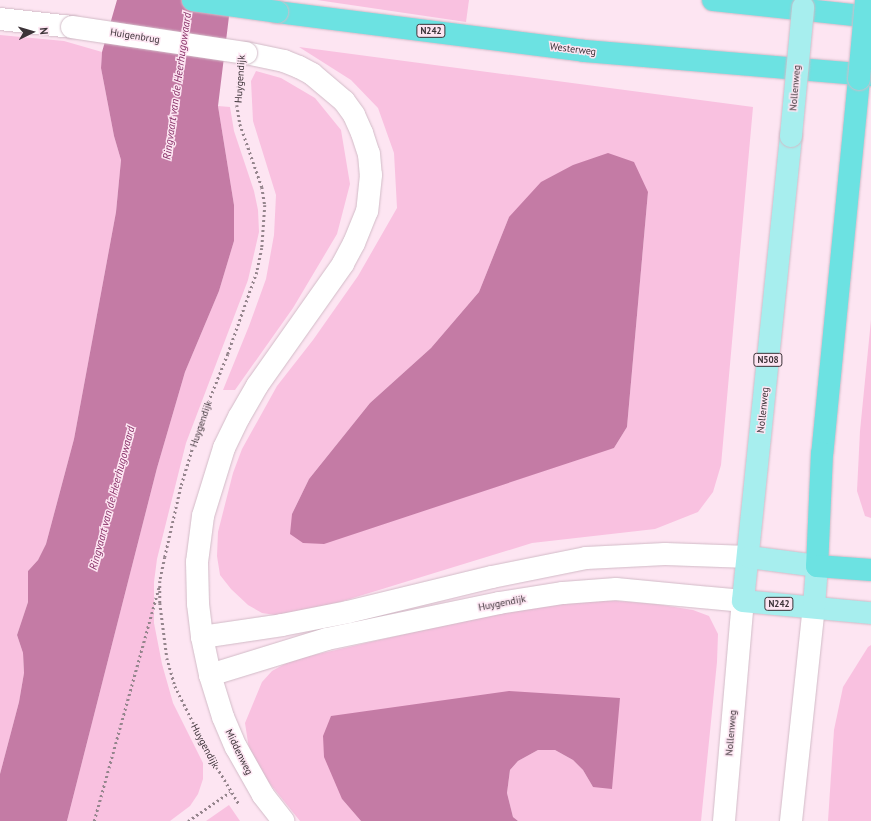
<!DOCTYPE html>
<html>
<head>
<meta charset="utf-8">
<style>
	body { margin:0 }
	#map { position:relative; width:871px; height:821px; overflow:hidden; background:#fde5f2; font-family:"PT Sans",sans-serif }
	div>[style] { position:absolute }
	.green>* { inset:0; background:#f9c1e0 }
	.water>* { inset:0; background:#c47ba5 }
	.path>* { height:2.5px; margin-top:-1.25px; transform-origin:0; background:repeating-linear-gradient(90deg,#95858d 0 2px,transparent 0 5px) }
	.roads { filter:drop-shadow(0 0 1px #d2bbc7) drop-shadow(0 0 1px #d2bbc7) }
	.street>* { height:22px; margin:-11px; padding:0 11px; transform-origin:11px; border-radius:11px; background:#fff }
	.secondary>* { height:22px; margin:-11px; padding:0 11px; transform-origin:11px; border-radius:11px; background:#fff }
	.primary>* { height:22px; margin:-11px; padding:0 11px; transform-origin:11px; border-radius:11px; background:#a7eeee }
	.highway>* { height:22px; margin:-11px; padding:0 11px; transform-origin:11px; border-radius:11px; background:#6ce2e2 }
	.bridges { filter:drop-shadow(0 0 1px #d2bbc7) drop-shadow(0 0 1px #d2bbc7) }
	.street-bridge>* { height:22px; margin:-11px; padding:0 11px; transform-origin:11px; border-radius:11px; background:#fff }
	.primary-bridge>* { height:22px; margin:-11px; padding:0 11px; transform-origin:11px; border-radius:11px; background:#a7eeee }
	.highway-bridge>* { height:22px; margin:-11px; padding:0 11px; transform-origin:11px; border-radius:11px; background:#6ce2e2 }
	span { translate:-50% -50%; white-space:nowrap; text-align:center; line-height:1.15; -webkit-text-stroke:3px #fde5f2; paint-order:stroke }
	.shield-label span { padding:1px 3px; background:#fde5f2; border:1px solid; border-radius:3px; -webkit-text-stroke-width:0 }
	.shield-label { font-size:9px; color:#3b3237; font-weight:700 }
	.street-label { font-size:10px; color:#3b3237 }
	.water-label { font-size:11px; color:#883168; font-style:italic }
	.north { position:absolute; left:12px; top:12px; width:40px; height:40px; -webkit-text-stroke:3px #fde5f2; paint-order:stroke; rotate:85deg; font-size:11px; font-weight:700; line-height:16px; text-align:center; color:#3b3237 }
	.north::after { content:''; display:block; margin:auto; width:14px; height:18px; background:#3b3237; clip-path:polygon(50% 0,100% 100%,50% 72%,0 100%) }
</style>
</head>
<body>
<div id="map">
	<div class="green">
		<i style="clip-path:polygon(317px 0,469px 0,466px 22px)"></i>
		<i style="clip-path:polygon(0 35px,64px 41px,102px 52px,101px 68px,114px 136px,121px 160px,116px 212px,74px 439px,46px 544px,38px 560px,28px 571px,28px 602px,17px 635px,23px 653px,24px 673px,19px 702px,0 774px)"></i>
		<i style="clip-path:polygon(evenodd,299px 47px,753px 107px,721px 465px,713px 492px,698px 512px,655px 529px,532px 543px,340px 602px,281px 616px,262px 613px,248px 605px,231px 589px,220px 575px,217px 556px,218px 532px,233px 473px,242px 449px,277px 386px,313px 340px,358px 276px,397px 208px,394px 153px,378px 108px,351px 80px,299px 47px,648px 192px,627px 427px,614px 448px,292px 514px,309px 479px,370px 403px,431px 348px,479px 292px,509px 217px,648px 192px)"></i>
		<i style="clip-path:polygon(256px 71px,281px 78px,315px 98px,341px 130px,350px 184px,337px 234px,293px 308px,235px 390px,223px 390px,249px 326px,266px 279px,274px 235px,276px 195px,253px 121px,251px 81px)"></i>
		<i style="clip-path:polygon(218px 106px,230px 107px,234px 131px,254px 191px,258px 210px,259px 232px,248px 280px,186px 443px,157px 559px,154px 582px,154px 623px,162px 664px,173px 703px,203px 763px,203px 779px,198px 794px,190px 806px,170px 821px,67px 821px,157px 468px,185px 372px,219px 291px,234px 241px,234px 205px)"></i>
		<i style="clip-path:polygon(871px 320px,871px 518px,865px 516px,857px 491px,860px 431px)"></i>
		<i style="clip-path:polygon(604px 600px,656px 604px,693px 610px,709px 616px,718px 634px,717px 662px,701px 821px,518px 821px,513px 817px,507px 793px,510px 770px,518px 761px,538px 750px,555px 750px,573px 760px,583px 770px,593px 787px,620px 698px,342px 799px,361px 821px,300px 821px,266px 779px,249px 749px,245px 723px,262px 682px,272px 671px,292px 660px,536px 604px)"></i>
		<i style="clip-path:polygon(871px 645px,871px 821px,828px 821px,834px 730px,843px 687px,868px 647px)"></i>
		<i style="clip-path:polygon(229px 805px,240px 821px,206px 821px)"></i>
	</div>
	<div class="water">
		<i style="clip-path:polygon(117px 0,231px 0,218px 106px,234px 205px,234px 241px,219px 291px,185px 372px,157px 468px,67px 821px,0 821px,0 774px,19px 702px,24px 673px,23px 653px,17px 635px,28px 602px,28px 571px,38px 560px,46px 544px,74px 439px,116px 212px,121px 160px,114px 136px,101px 68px,102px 52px)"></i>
		<i style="clip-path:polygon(608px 153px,634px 162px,648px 192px,627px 427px,614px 448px,324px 544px,303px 543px,290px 534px,292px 514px,309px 479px,370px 403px,431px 348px,479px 292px,509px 217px,541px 182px,573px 165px)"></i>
		<i style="clip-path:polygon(509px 691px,620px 698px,612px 789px,593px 787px,583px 770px,573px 760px,555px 750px,538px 750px,518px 761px,510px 770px,507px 793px,513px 817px,518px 821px,361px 821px,342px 799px,324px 757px,323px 736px,331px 716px)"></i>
	</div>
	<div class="path">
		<i style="left:239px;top:76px;width:29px;rotate:94deg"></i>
		<i style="left:237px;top:105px;width:19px;rotate:81deg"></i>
		<i style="left:240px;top:124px;width:67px;rotate:70.8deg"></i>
		<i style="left:262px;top:187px;width:18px;rotate:81deg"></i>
		<i style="left:265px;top:205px;width:43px;rotate:94deg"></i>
		<i style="left:262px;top:248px;width:25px;rotate:102deg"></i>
		<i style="left:257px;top:272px;width:87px;rotate:109.5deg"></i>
		<i style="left:228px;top:354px;width:72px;rotate:111.9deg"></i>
		<i style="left:201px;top:421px;width:69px;rotate:106.9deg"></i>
		<i style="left:181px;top:487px;width:72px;rotate:102.9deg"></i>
		<i style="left:165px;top:557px;width:25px;rotate:102deg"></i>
		<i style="left:160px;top:581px;width:22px;rotate:90deg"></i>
		<i style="left:160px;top:603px;width:55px;rotate:82.7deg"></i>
		<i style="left:167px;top:658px;width:29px;rotate:74deg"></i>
		<i style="left:175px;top:686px;width:76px;rotate:63.4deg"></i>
		<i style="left:209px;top:754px;width:58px;rotate:59deg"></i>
		<i style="left:94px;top:821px;width:244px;rotate:-74.5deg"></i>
		<i style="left:188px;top:821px;width:51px;rotate:-34.6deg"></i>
	</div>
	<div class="roads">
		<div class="street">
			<i style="left:0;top:19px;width:72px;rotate:6.3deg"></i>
			<i style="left:246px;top:53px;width:39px;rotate:12deg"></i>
			<i style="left:284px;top:61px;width:16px;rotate:22deg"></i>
			<i style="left:299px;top:67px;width:15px;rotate:28deg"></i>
			<i style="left:312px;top:74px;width:42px;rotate:40.2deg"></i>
			<i style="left:344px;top:101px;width:17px;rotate:54deg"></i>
			<i style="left:354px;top:115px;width:20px;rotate:66deg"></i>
			<i style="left:362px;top:133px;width:22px;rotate:72deg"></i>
			<i style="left:369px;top:154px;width:21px;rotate:85deg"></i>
			<i style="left:371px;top:175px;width:36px;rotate:96deg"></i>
			<i style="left:367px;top:211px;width:35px;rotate:112deg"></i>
			<i style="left:354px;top:243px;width:24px;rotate:118deg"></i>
			<i style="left:343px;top:264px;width:149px;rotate:125.2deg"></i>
			<i style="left:257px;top:386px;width:36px;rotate:120deg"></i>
			<i style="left:239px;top:417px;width:34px;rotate:116deg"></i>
			<i style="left:224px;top:448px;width:71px;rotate:107.2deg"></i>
			<i style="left:203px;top:516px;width:46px;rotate:97.4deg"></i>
			<i style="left:197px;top:562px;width:42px;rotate:88.6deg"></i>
			<i style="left:198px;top:604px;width:33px;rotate:83deg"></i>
			<i style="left:202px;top:637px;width:39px;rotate:78deg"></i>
			<i style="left:210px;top:675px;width:44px;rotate:72.8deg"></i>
			<i style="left:223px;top:717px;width:33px;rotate:67deg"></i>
			<i style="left:236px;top:747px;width:55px;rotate:60.6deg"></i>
			<i style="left:263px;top:795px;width:33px;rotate:52deg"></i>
			<i style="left:202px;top:637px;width:81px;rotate:-8.5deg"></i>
			<i style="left:282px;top:625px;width:67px;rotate:-11.1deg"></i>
			<i style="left:348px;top:612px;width:148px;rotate:-13.7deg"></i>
			<i style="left:492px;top:577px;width:96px;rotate:-11.4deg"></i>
			<i style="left:586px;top:558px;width:79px;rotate:-2.9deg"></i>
			<i style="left:665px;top:554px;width:84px;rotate:2deg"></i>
			<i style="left:210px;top:675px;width:122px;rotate:-17.1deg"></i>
			<i style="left:327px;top:639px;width:176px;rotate:-11.8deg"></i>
			<i style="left:499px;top:603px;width:65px;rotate:-8.9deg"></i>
			<i style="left:563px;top:593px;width:53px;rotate:-4.3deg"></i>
			<i style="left:616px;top:589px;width:128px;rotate:5.4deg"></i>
		</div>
		<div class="secondary">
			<i style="left:724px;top:821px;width:221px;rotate:-85.1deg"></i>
			<i style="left:791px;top:821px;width:215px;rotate:-83.9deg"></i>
		</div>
		<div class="primary">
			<i style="left:791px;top:136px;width:467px;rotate:95.9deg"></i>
			<i style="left:743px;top:601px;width:129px;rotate:5.4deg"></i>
			<i style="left:749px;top:557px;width:69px;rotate:7.5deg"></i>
			<i style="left:817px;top:566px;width:41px;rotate:94.2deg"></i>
		</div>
		<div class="highway">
			<i style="left:713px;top:0;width:159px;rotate:6.1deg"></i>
			<i style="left:277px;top:12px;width:309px;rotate:7.2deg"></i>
			<i style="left:584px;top:51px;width:288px;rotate:4.8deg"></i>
			<i style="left:859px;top:79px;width:376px;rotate:95.6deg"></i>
			<i style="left:822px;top:453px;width:113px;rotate:92.5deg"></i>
			<i style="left:817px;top:566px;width:54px;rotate:4.2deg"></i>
		</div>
	</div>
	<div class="bridges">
		<div class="street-bridge">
			<i style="left:72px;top:27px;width:176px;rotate:8.5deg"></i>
		</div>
		<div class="primary-bridge">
			<i style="left:791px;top:136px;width:129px;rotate:-84.6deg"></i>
		</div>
		<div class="highway-bridge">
			<i style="left:193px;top:0;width:85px;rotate:8.1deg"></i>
			<i style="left:859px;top:79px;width:79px;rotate:-84.9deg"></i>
		</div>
	</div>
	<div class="shield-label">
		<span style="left:431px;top:31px">N242</span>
		<span style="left:768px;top:360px">N508</span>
		<span style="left:779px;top:604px">N242</span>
	</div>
	<div class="street-label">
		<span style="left:135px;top:36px;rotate:9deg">Huigenbrug</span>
		<span style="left:573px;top:49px;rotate:7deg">Westerweg</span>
		<span style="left:240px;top:79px;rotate:-86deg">Huygendijk</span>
		<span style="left:795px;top:88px;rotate:-85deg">Nollenweg</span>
		<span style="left:763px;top:410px;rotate:-84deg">Nollenweg</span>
		<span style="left:201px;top:424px;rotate:-71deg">Huygendijk</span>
		<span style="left:502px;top:603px;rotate:-11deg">Huygendijk</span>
		<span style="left:731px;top:733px;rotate:-85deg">Nollenweg</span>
		<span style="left:205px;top:746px;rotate:62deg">Huygendijk</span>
		<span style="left:239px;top:752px;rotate:64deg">Middenweg</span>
	</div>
	<div class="water-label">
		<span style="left:177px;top:86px;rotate:-82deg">Ringvaart van de Heerhugowaard</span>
		<span style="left:112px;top:498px;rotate:-75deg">Ringvaart van de Heerhugowaard</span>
	</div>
	<div class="north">N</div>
</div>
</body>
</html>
